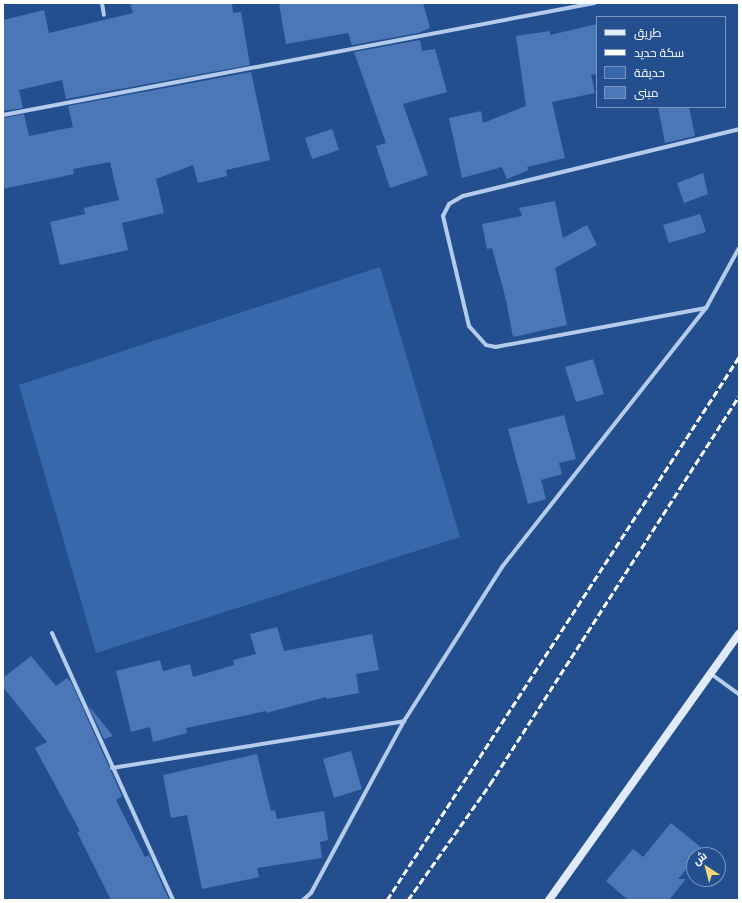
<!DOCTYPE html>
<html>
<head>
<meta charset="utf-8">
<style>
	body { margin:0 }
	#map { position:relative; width:742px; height:903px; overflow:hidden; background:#234f8f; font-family:"IBM Plex Sans",Cairo,sans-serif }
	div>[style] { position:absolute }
	.green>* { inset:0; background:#3868ac }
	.building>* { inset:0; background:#4c77b6 }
	.minor>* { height:4px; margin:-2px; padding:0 2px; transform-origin:2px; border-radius:2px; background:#b4cbec }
	.secondary>* { height:8px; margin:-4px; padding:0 4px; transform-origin:4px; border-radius:4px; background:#e0eaf9 }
	.rail>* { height:3px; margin-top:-1.5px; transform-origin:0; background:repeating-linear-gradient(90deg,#fff 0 7px,transparent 0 10px) }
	span { translate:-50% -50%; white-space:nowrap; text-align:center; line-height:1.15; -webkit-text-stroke:3.5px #234f8f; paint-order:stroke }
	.frame { position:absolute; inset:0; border:4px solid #fff; pointer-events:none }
	.legend { position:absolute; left:596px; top:16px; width:130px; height:92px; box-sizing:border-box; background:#234f8f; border:1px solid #7b95bc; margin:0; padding:5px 7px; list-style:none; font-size:12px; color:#fff }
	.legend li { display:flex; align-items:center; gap:8px; height:20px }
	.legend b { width:20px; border:1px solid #7b95bc }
	.north { position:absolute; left:686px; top:847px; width:40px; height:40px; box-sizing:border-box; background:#234f8f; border:1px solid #7b95bc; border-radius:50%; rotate:324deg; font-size:11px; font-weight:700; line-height:16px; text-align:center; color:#fff }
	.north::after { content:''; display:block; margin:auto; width:14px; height:18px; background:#f7d677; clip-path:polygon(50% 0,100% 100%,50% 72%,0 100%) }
</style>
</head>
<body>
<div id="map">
	<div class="green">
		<i style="clip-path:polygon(380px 267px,460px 537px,96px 653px,19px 385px)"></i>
	</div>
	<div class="building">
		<i style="clip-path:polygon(130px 3px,232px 3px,233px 13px,241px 12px,250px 65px,66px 99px,62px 80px,19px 90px,23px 108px,3px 111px,3px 20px,44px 10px,49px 33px,133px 13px)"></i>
		<i style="clip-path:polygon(279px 3px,423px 3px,430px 28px,418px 33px,352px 45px,348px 33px,286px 44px)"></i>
		<i style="clip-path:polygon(597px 24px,597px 74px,591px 75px,595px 93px,552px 102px,565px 158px,527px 167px,529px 170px,507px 179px,502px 167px,462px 178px,449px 118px,481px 111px,483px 123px,526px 106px,516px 36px,550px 31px,550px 35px)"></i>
		<i style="clip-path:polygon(420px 40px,422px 51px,435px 49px,447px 92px,403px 104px,428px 175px,390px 188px,376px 146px,386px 143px,354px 52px)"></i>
		<i style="clip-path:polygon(251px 72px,270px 160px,226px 170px,227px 176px,198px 183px,193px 165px,156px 179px,164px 213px,122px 223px,128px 250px,60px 265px,50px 222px,85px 214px,84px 208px,119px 200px,110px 162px,73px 169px,74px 174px,3px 189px,3px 118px,24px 114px,29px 136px,73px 127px,68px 106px)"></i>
		<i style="clip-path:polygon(658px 107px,689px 107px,695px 136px,665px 143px)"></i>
		<i style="clip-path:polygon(332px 129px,339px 150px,312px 159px,305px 138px)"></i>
		<i style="clip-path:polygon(703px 173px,708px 194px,684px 203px,677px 183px)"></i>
		<i style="clip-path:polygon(555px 201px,563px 238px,587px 225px,597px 245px,555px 268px,567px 325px,513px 337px,506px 300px,492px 248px,487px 249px,482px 224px,522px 216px,519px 208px)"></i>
		<i style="clip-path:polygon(700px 214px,706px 232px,669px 243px,663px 225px)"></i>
		<i style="clip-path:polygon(593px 359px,604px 394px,576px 402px,565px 367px)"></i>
		<i style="clip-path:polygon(564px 415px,576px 459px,559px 463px,562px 474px,541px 480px,546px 499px,528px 504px,508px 429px)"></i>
		<i style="clip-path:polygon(277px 627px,284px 651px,372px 634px,379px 670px,356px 674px,359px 693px,327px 699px,326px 697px,266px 713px,266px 711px,186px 728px,187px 733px,153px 742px,150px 727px,131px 732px,116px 671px,160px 660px,163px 671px,190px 664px,193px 677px,234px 665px,233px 660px,256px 654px,250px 634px)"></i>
		<i style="clip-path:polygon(31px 656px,56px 686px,67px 678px,71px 682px,122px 796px,116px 800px,145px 857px,149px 855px,169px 900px,111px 900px,77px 832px,80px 831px,35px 748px,47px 742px,3px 687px,3px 678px)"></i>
		<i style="clip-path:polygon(88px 705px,113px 736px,104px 739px)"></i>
		<i style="clip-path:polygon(351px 751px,362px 789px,334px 798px,323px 759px)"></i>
		<i style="clip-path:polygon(257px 754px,271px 811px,275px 810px,277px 819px,324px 811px,328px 840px,320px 842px,322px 858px,257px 868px,259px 877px,202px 889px,187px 815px,171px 818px,163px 775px)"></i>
		<i style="clip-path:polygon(671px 823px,703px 849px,698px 855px,694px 855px,694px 860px,678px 879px,686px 879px,669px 900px,628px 900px,606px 881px,633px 849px,643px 857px)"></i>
	</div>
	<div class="minor">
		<i style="left:102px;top:3px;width:12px;rotate:81deg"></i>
		<i style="left:3px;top:115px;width:602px;rotate:-10.73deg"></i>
		<i style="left:706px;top:308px;width:214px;rotate:169.5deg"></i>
		<i style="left:496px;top:347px;width:10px;rotate:-169deg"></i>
		<i style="left:486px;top:345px;width:25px;rotate:-132deg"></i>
		<i style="left:469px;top:326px;width:113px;rotate:-103.3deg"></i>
		<i style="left:443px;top:216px;width:13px;rotate:-63deg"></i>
		<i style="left:449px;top:204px;width:16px;rotate:-30deg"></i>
		<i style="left:463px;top:196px;width:284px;rotate:-13.6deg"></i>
		<i style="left:52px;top:633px;width:293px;rotate:65.6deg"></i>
		<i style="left:711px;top:674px;width:34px;rotate:36deg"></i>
		<i style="left:112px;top:768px;width:296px;rotate:-9.1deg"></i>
		<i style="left:303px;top:900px;width:11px;rotate:-41deg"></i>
		<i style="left:311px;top:893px;width:196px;rotate:-61.6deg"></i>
		<i style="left:404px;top:721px;width:183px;rotate:-57.5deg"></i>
		<i style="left:502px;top:567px;width:330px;rotate:-51.8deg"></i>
		<i style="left:706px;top:308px;width:68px;rotate:-61.2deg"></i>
	</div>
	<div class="secondary">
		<i style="left:549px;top:900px;width:327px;rotate:-54.5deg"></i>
	</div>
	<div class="rail">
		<i style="left:387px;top:900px;width:647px;rotate:-57.05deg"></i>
		<i style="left:408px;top:900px;width:142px;rotate:-54.7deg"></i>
		<i style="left:490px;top:784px;width:461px;rotate:-57.3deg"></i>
	</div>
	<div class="frame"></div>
	<ul class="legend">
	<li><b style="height:5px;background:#e0eaf9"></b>طريق</li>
	<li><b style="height:5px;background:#fff"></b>سكة حديد</li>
	<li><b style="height:11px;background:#3868ac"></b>حديقة</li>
	<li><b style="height:11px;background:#4c77b6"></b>مبنى</li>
	</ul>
	<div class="north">ش</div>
</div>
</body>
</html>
